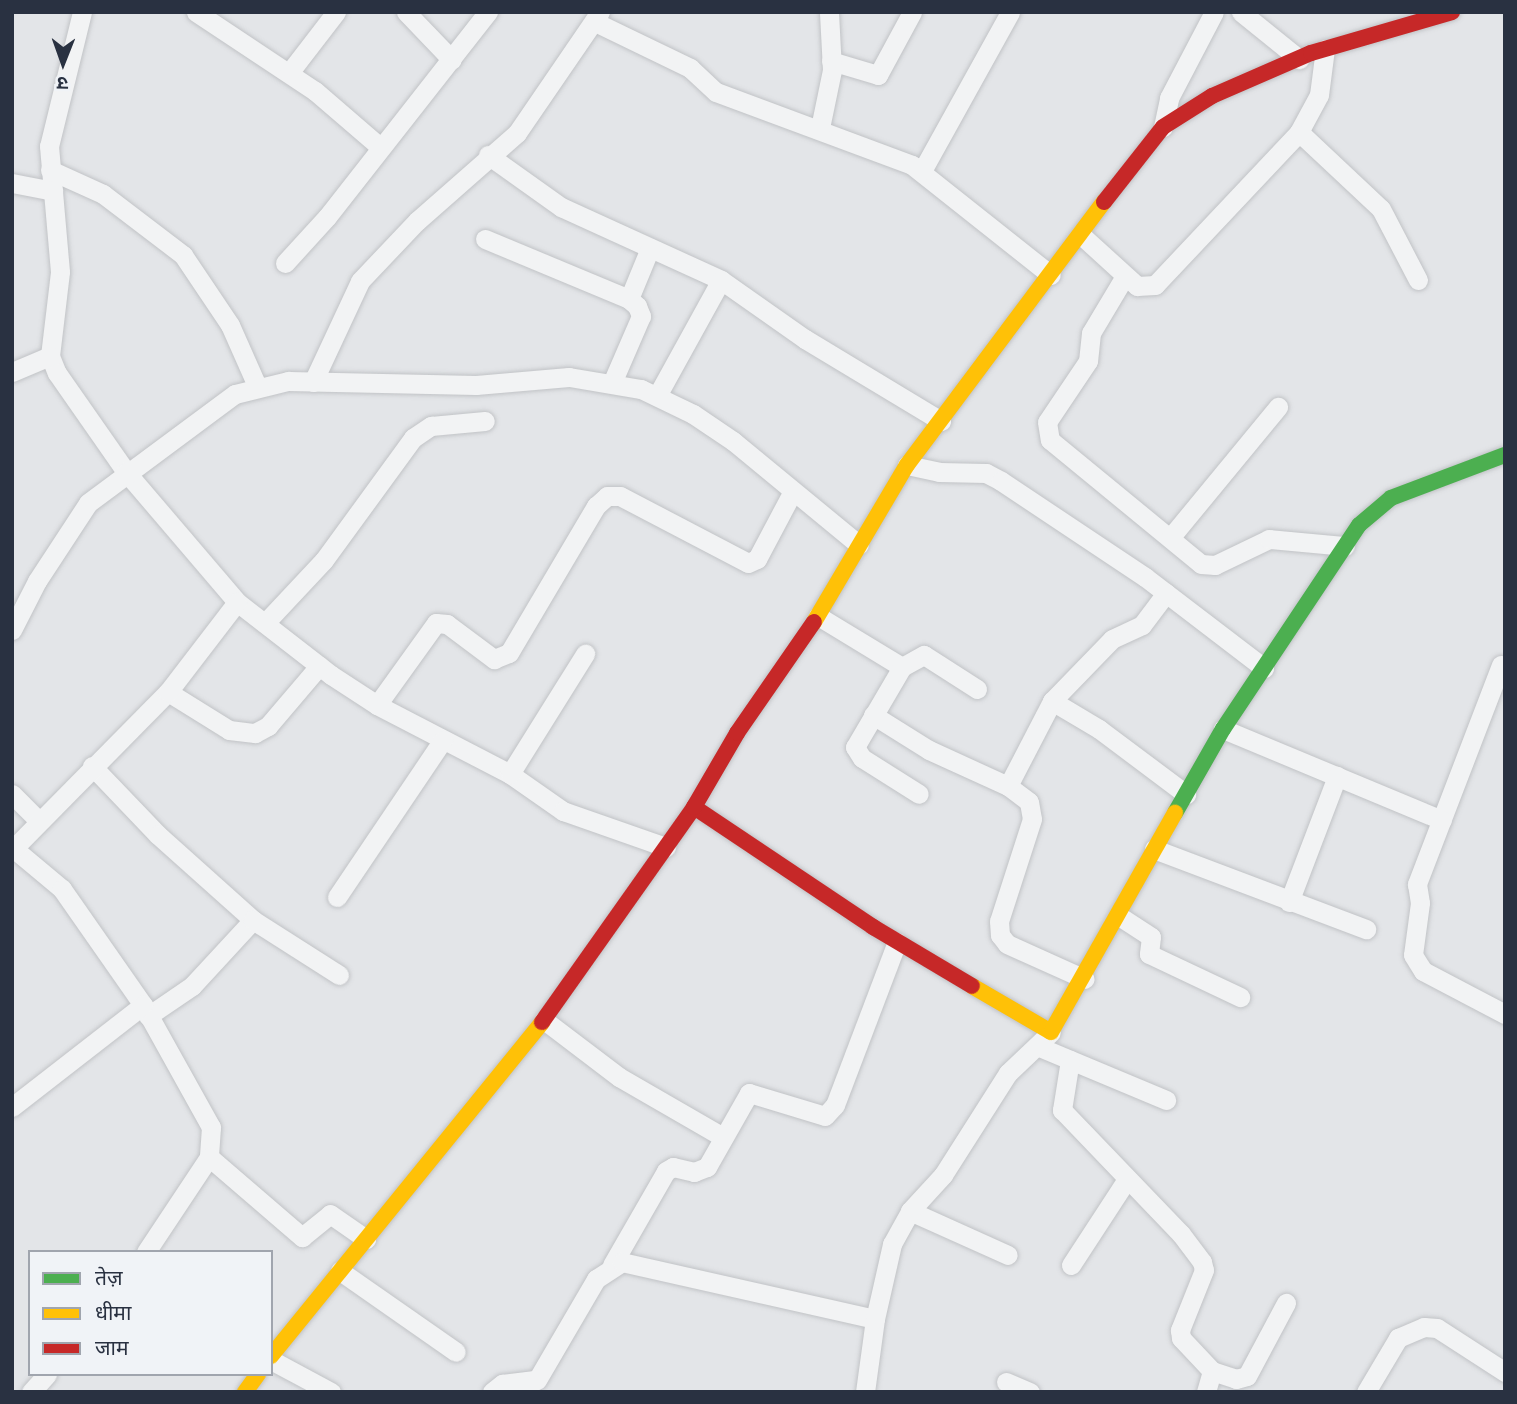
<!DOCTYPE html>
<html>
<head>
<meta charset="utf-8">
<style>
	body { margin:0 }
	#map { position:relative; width:1517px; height:1404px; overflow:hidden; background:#e3e5e8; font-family:Quicksand,"Noto Sans Devanagari",sans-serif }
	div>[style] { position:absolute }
	.roads { filter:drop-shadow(0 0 2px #c1c3c6) drop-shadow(0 0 2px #c1c3c6) }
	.street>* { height:19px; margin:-9.5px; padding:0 9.5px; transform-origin:9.5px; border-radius:9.5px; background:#f2f3f4 }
	.fast>* { height:16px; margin:-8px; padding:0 8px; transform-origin:8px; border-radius:8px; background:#4caf50 }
	.slow>* { height:16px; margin:-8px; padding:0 8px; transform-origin:8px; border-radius:8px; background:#ffc107 }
	.jam>* { height:16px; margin:-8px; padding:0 8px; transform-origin:8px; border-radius:8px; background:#c62828 }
	span { translate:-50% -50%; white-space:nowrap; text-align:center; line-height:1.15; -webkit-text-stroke:6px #f0f3f7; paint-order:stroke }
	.frame { position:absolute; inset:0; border:14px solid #293141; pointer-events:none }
	.legend { position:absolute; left:28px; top:1250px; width:245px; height:126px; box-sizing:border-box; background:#f0f3f7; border:2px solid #a0a5ae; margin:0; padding:9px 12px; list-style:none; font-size:21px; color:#293141 }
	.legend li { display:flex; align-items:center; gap:14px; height:35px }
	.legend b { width:35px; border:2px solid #a0a5ae }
	.north { position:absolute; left:28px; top:28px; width:70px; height:70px; -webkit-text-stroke:5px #f0f3f7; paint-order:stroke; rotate:181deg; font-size:19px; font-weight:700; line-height:28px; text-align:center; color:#293141 }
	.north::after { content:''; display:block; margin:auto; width:24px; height:32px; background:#293141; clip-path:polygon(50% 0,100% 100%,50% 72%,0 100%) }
</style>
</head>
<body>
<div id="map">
	<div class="roads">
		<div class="street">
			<i style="left:82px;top:12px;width:138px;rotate:103.8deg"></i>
			<i style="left:49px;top:146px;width:126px;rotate:85deg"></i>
			<i style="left:60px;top:272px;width:85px;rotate:96.8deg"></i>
			<i style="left:50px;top:356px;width:18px;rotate:68deg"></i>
			<i style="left:57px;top:373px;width:121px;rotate:55.1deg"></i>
			<i style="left:126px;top:472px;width:171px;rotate:49.5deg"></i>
			<i style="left:237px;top:602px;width:119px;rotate:37.8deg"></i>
			<i style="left:331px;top:675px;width:55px;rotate:33.1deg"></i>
			<i style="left:377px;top:705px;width:150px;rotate:27.4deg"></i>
			<i style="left:510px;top:774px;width:65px;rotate:34.9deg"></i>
			<i style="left:563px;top:811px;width:109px;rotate:19.3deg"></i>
			<i style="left:196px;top:12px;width:143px;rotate:33.6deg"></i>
			<i style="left:315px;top:91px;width:86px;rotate:40.7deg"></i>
			<i style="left:406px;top:12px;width:66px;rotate:46.2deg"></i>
			<i style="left:1241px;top:12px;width:75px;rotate:39deg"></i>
			<i style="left:595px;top:22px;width:106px;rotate:25.8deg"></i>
			<i style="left:690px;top:68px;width:35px;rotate:43deg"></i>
			<i style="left:716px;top:92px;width:209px;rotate:20.4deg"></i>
			<i style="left:912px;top:165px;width:177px;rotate:38.4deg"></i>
			<i style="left:831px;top:61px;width:49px;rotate:16.6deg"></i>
			<i style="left:878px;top:75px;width:72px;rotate:-61.6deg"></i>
			<i style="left:289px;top:73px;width:77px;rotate:-52.4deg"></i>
			<i style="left:1163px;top:127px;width:30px;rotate:-78deg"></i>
			<i style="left:1169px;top:98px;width:97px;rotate:-62.4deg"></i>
			<i style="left:820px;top:128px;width:59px;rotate:-78.3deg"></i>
			<i style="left:832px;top:70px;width:58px;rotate:-93deg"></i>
			<i style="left:1299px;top:132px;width:112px;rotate:43.2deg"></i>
			<i style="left:1381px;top:209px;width:80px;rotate:62.5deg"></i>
			<i style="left:488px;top:155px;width:90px;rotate:35.5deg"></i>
			<i style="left:561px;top:207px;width:176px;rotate:24.5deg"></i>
			<i style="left:50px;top:170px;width:58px;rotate:24.4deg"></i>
			<i style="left:103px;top:194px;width:101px;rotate:37.3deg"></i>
			<i style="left:183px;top:255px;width:84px;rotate:56.1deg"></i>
			<i style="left:230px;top:325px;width:67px;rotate:66.1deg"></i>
			<i style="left:922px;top:171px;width:182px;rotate:-61deg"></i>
			<i style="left:12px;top:183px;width:42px;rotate:11deg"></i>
			<i style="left:1081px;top:235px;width:76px;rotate:42.3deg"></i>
			<i style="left:1137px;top:286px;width:18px;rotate:-3deg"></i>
			<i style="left:1155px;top:285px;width:210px;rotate:-46.7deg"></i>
			<i style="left:1299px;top:132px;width:42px;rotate:-61.6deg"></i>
			<i style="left:1319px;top:95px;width:46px;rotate:-82.6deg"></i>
			<i style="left:485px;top:239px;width:156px;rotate:22.6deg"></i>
			<i style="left:629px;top:299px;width:11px;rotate:41deg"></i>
			<i style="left:637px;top:306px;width:11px;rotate:68deg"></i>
			<i style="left:641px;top:316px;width:73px;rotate:113.4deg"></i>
			<i style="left:285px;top:263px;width:62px;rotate:-47.6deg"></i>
			<i style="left:327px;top:217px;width:261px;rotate:-51.9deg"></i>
			<i style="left:1125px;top:276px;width:66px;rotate:120.8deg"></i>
			<i style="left:1091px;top:333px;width:28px;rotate:96deg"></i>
			<i style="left:1088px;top:361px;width:73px;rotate:123.9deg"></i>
			<i style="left:1047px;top:422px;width:18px;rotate:81deg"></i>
			<i style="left:1050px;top:440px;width:195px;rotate:39.4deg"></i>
			<i style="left:1201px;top:564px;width:14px;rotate:4deg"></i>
			<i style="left:1215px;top:565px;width:60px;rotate:-25.7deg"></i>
			<i style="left:1269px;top:539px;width:76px;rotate:5.3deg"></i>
			<i style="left:629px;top:299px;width:55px;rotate:-67.6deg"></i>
			<i style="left:12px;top:372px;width:41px;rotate:-22.8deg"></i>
			<i style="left:313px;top:382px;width:111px;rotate:-65deg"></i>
			<i style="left:360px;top:281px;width:83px;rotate:-46.5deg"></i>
			<i style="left:417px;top:221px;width:133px;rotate:-41.3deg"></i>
			<i style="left:517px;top:133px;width:147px;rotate:-55.6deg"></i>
			<i style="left:657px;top:396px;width:132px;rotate:-61.1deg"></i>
			<i style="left:721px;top:280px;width:103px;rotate:35.1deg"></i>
			<i style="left:805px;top:339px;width:159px;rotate:31.1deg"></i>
			<i style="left:907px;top:465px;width:33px;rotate:12deg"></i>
			<i style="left:939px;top:472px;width:47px;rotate:1.2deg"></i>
			<i style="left:986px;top:473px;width:17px;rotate:28deg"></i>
			<i style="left:1001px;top:481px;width:173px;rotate:33.7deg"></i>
			<i style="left:1145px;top:577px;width:150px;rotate:37.4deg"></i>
			<i style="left:1170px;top:538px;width:170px;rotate:-50.5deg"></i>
			<i style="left:818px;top:616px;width:98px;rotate:31.3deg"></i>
			<i style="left:902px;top:667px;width:25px;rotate:-29deg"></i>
			<i style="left:924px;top:655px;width:63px;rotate:32.7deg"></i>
			<i style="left:265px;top:623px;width:86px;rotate:-46.9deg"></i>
			<i style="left:324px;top:560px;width:151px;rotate:-53.9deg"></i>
			<i style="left:413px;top:438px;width:22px;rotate:-34deg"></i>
			<i style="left:431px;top:426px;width:54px;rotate:-5.3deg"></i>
			<i style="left:12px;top:630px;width:55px;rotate:-63deg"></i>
			<i style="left:37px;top:581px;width:93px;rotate:-56.8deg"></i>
			<i style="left:88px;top:503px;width:183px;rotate:-36.6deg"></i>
			<i style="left:235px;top:394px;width:55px;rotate:-13.8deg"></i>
			<i style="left:288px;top:381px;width:188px;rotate:1.2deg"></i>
			<i style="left:476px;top:385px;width:93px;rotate:-4.9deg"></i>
			<i style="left:569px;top:377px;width:73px;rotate:9.5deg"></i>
			<i style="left:641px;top:389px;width:58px;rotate:25.7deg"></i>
			<i style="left:693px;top:414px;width:48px;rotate:34deg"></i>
			<i style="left:733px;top:441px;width:163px;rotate:39.5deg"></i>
			<i style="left:1501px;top:665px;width:235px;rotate:111deg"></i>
			<i style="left:1417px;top:884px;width:19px;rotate:81deg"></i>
			<i style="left:1420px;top:903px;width:52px;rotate:97.7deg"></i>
			<i style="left:1413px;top:955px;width:19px;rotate:58deg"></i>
			<i style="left:1423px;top:971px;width:93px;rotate:27.7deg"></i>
			<i style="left:902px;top:667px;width:93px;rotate:120.4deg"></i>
			<i style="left:855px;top:747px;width:13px;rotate:58deg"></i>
			<i style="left:862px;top:758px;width:67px;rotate:32.3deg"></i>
			<i style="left:168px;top:692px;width:72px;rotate:31.9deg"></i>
			<i style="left:229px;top:730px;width:26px;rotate:7deg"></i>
			<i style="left:255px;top:733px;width:15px;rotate:-28deg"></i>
			<i style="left:268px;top:726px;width:79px;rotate:-49.6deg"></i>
			<i style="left:1052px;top:701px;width:55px;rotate:30.8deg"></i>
			<i style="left:1099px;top:729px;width:109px;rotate:36.8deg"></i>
			<i style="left:377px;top:705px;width:101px;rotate:-54.3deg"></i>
			<i style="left:436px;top:623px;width:11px;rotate:5deg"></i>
			<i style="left:447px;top:624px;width:59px;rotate:36.7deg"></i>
			<i style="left:494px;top:659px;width:16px;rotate:-22deg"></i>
			<i style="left:509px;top:653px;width:171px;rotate:-59.4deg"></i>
			<i style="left:596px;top:506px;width:15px;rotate:-42deg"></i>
			<i style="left:607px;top:496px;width:13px"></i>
			<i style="left:620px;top:496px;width:144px;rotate:27.6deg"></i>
			<i style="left:748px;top:563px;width:10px;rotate:-24deg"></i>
			<i style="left:757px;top:559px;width:75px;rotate:-62.1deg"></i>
			<i style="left:873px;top:715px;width:66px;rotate:32deg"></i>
			<i style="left:929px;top:750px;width:87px;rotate:24.5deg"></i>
			<i style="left:1008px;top:786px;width:26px;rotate:37deg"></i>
			<i style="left:1029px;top:802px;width:17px;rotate:80deg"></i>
			<i style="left:1032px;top:819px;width:107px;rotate:107.9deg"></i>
			<i style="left:999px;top:921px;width:14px;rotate:86deg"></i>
			<i style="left:1000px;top:935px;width:11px;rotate:52deg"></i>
			<i style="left:1007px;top:944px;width:85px;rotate:24.2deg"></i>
			<i style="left:1223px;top:729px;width:237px;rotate:22.6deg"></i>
			<i style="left:92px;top:766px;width:95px;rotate:46.3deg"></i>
			<i style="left:158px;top:835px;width:127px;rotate:41.8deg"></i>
			<i style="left:510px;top:774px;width:142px;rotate:-58deg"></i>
			<i style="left:1008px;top:786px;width:96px;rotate:-62.6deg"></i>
			<i style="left:1052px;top:701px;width:86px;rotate:-45.9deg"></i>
			<i style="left:1112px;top:639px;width:33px;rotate:-25deg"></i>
			<i style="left:1142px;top:625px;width:40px;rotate:-53deg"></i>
			<i style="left:12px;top:794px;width:38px;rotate:45deg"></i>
			<i style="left:13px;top:848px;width:64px;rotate:39.9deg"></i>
			<i style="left:62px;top:889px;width:141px;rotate:55.1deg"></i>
			<i style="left:143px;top:1005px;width:140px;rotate:60.9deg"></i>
			<i style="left:211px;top:1127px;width:30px;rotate:94deg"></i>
			<i style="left:209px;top:1157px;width:123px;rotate:40.7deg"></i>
			<i style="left:302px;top:1237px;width:36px;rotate:-39deg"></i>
			<i style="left:330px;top:1214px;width:44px;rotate:34.8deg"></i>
			<i style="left:1154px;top:849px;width:227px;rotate:20.7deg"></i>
			<i style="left:12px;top:850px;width:222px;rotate:-45.4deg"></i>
			<i style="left:168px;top:692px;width:113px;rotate:-52.5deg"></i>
			<i style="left:337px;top:897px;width:189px;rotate:-56deg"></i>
			<i style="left:1289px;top:902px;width:135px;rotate:-69.1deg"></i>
			<i style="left:1119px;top:916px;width:38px;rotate:33deg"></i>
			<i style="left:1151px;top:937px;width:17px;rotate:97deg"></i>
			<i style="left:1149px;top:954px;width:101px;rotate:25.3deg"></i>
			<i style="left:148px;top:1016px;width:53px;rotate:-34.3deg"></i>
			<i style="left:192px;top:986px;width:90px;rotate:-47.3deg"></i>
			<i style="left:253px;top:920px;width:102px;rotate:32.6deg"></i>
			<i style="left:544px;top:1020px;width:94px;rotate:37.2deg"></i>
			<i style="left:619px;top:1077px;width:120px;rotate:30deg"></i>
			<i style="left:1037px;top:1046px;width:140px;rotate:22.7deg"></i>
			<i style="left:1070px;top:1060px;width:51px;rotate:99.1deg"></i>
			<i style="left:1062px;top:1110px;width:172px;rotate:46.2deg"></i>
			<i style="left:1181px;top:1234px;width:35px;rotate:53deg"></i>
			<i style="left:1202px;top:1262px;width:8px;rotate:76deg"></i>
			<i style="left:1204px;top:1270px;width:65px;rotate:111.8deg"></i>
			<i style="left:1180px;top:1330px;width:8px;rotate:83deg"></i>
			<i style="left:1181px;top:1338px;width:45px;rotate:46.8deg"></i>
			<i style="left:1212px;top:1371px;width:22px;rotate:106deg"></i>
			<i style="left:12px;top:1107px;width:166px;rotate:-37.9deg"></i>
			<i style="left:910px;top:1211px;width:107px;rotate:24.2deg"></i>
			<i style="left:146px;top:1252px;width:114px;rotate:-56.4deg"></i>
			<i style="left:612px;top:1265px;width:108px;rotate:-60.1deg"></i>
			<i style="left:666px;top:1171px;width:8px;rotate:-30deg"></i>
			<i style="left:673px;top:1167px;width:22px;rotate:13deg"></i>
			<i style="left:694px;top:1172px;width:14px;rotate:-21deg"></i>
			<i style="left:707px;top:1167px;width:85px;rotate:-60.4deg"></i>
			<i style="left:749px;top:1093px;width:79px;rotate:16.8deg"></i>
			<i style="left:825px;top:1116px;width:15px;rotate:-48deg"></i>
			<i style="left:835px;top:1105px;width:174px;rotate:-69.2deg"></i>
			<i style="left:1071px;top:1265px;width:103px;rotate:-56.9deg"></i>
			<i style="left:340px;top:1271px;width:141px;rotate:34.9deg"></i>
			<i style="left:271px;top:1360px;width:68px;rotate:28.1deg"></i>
			<i style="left:1212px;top:1371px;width:25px;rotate:18deg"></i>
			<i style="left:1236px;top:1379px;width:11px;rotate:-15deg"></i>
			<i style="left:1247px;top:1376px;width:83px;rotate:-61.9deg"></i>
			<i style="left:1006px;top:1382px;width:26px;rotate:23deg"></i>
			<i style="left:31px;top:1392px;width:24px;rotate:-48deg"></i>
			<i style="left:492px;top:1392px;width:13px;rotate:-39deg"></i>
			<i style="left:502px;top:1384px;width:35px;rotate:-7deg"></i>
			<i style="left:537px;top:1380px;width:117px;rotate:-59.7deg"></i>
			<i style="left:596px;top:1279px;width:31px;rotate:-33deg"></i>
			<i style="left:622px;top:1262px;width:259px;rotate:12.7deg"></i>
			<i style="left:865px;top:1392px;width:74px;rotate:-82.2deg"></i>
			<i style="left:875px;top:1319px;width:77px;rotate:-77.2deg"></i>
			<i style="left:892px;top:1244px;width:38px;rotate:-61deg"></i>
			<i style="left:910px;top:1211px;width:49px;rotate:-47.5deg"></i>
			<i style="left:943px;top:1175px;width:121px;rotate:-57.5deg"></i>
			<i style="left:1008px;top:1073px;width:59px;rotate:-43.6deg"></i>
			<i style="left:1366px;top:1392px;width:63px;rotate:-59.3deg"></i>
			<i style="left:1398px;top:1338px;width:28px;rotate:-23deg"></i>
			<i style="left:1424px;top:1327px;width:13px;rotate:4deg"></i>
			<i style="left:1437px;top:1328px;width:81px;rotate:32.9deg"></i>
		</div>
		<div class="fast">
			<i style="left:1175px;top:813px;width:97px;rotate:-60.3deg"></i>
			<i style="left:1223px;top:729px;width:245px;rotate:-56.3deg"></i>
			<i style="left:1359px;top:525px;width:42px;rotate:-40.2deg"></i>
			<i style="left:1391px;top:498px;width:122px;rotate:-20.7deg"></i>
		</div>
		<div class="slow">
			<i style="left:814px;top:622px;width:182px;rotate:-59.4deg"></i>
			<i style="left:907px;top:465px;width:329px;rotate:-53.2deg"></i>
			<i style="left:972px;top:986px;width:91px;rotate:30.2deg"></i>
			<i style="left:1051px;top:1032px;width:252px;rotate:-60.5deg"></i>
			<i style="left:271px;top:1356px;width:430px;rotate:-50.9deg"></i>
			<i style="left:245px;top:1392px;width:22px;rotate:-54deg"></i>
		</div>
		<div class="jam">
			<i style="left:1104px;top:202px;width:95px;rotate:-51.8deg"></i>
			<i style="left:1163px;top:127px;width:58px;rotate:-32.3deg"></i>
			<i style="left:1212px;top:96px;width:108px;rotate:-23.5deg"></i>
			<i style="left:1311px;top:53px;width:147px;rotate:-16.2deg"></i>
			<i style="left:694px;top:807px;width:216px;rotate:33.8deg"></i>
			<i style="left:873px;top:927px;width:115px;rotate:30.8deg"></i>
			<i style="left:542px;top:1022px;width:263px;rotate:-54.7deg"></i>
			<i style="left:694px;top:807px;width:86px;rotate:-59.8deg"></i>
			<i style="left:737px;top:733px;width:135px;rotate:-55.3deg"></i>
		</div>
	</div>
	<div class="frame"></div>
	<ul class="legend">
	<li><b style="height:9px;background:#4caf50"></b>तेज़</li>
	<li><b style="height:9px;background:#ffc107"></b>धीमा</li>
	<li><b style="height:9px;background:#c62828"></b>जाम</li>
	</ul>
	<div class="north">उ</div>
</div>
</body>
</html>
